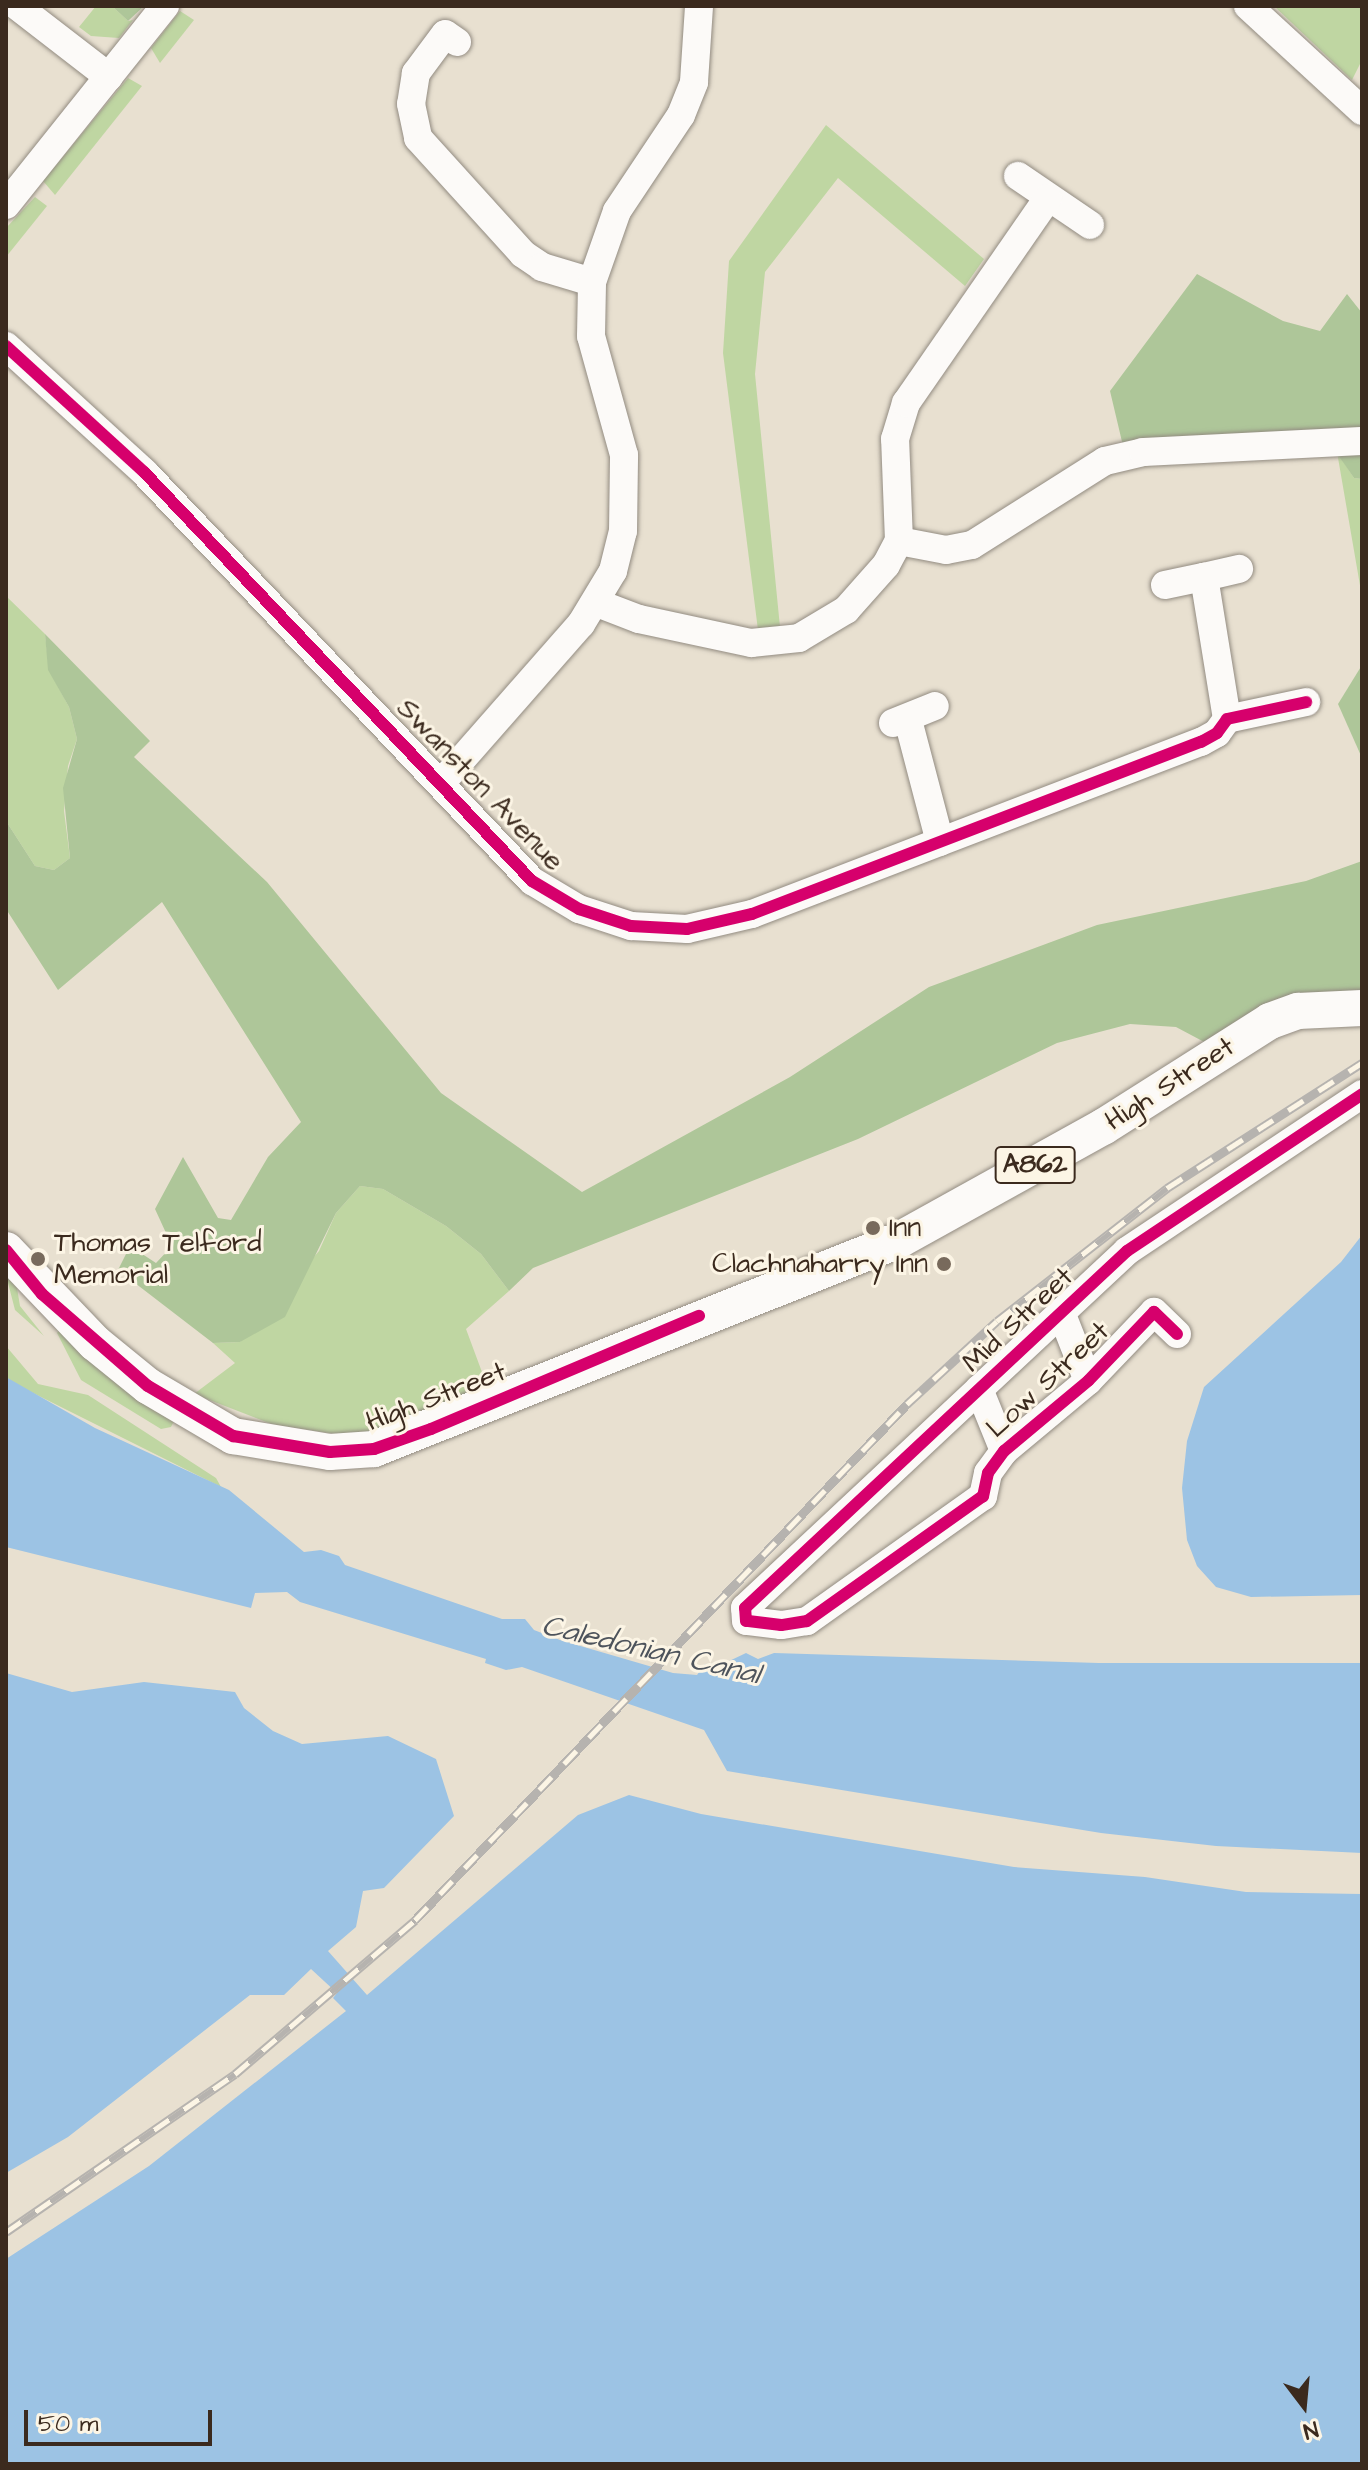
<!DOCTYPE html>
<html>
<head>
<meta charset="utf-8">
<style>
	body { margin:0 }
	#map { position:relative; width:1368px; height:2470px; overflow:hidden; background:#e8e0d0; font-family:"Architects Daughter",sans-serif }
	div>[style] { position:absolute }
	.green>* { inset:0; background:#bfd6a2 }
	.forest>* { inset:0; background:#aec699 }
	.water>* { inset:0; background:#9cc3e4 }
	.roads { filter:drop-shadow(0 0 2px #928b81) drop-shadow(0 0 2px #928b81) }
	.minor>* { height:28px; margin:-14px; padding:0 14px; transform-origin:14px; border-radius:14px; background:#fcfaf8 }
	.major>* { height:36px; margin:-18px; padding:0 18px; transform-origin:18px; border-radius:18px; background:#fcfaf8 }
	.rail>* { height:9px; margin-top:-4.5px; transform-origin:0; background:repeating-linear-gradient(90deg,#fcf5e5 0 18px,#b6b3af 0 36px); box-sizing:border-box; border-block:2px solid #b6b3af }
	.cycleway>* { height:12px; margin:-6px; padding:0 6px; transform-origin:6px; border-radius:6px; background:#d6006c }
	.dots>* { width:22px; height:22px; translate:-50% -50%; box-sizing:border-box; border:4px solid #fcf5e5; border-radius:50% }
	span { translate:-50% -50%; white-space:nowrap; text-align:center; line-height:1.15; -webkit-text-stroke:6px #fcf5e5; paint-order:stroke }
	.shield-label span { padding:2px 6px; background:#fcf5e5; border:2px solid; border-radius:6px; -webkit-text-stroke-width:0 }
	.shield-label { font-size:26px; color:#3b2a1e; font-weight:700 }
	.street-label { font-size:28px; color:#3b2a1e }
	.poi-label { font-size:28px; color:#3b2a1e }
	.left { translate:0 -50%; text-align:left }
	.right { translate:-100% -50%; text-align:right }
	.water-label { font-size:30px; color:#4e545c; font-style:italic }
	.frame { position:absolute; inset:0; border:8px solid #3b2a1e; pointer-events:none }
	.north { position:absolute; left:1264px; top:2366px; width:80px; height:80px; -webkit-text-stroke:6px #fcf5e5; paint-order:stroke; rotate:164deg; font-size:22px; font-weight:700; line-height:32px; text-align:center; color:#3b2a1e }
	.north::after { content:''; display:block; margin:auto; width:28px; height:36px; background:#3b2a1e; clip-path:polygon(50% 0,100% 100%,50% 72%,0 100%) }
	.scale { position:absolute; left:24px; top:2410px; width:188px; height:36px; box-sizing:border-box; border:4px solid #3b2a1e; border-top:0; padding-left:10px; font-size:24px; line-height:28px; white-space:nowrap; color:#3b2a1e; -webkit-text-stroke:6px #fcf5e5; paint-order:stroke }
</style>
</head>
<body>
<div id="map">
	<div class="green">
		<i style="clip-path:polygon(96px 6px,112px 6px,128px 21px,133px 20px,119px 38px,91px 36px,79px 27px)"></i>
		<i style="clip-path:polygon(1274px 6px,1362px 6px,1362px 60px,1352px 80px)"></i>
		<i style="clip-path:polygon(180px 11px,194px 20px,160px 63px,151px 48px)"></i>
		<i style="clip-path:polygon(128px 78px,142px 86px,55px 195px,43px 181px)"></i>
		<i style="clip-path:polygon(826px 125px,984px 259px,965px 286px,838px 178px,765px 272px,755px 374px,780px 627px,758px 630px,723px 353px,729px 261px)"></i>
		<i style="clip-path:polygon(35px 197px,47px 206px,6px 257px,6px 228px)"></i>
		<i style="clip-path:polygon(1337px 452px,1354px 478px,1362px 479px,1362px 597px)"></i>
		<i style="clip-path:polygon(6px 596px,45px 634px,49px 670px,69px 707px,77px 739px,68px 766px,64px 811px,70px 858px,54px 870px,35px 866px,6px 821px)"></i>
		<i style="clip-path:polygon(360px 1186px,383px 1189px,446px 1226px,481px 1254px,509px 1291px,466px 1329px,489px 1391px,375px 1431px,343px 1435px,274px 1425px,194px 1394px,235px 1363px,213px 1343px,240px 1342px,319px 1251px,336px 1213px)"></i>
		<i style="clip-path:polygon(6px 1275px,17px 1288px,20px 1306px,44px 1336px,15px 1310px)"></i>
		<i style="clip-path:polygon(60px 1329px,174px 1421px,171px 1427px,161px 1429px,81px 1380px,57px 1333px)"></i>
		<i style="clip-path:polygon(6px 1346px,38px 1384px,88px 1395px,216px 1478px,221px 1487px,17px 1385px,6px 1377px)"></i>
	</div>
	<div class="forest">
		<i style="clip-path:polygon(112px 6px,144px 6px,128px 21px)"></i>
		<i style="clip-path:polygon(1197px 274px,1283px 321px,1320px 331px,1347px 294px,1362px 313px,1362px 479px,1354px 478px,1336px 452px,1128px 467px,1110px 391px)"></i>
		<i style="clip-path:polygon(45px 634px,150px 741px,134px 757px,267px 882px,441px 1093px,582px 1192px,790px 1077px,929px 987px,1097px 925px,1306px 881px,1362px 861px,1362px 995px,1208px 1044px,1176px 1027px,1130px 1024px,1057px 1043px,858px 1139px,533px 1268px,509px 1291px,481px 1254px,446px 1226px,383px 1189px,360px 1186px,336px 1213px,285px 1317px,240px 1342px,213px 1343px,118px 1270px,130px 1246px,156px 1263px,172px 1246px,155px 1209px,183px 1157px,218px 1218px,231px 1220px,268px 1157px,301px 1122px,162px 902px,58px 990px,6px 909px,6px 821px,35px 866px,54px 870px,70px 858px,63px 788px,77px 739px,69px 707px,48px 670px)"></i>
		<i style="clip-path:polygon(1362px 665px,1362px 758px,1338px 704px)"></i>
	</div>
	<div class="water">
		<i style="clip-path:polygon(1362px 1235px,1362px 1595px,1251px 1597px,1216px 1587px,1197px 1566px,1187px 1540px,1182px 1488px,1187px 1441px,1204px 1387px,1341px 1262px)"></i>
		<i style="clip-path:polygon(6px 1377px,95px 1428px,229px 1490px,304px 1552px,321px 1550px,339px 1556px,345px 1565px,502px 1619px,525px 1619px,534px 1630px,560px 1640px,673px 1673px,697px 1675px,705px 1664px,725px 1663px,746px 1653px,758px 1659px,774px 1653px,1099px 1663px,1362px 1663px,1362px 1853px,1216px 1846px,1101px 1833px,727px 1771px,704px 1730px,522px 1667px,506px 1670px,485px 1663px,486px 1659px,300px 1602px,287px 1592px,255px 1593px,251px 1608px,6px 1547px)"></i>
		<i style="clip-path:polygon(6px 1673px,72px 1692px,144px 1682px,235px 1692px,244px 1708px,273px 1731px,302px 1744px,388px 1736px,436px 1759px,454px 1816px,384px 1888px,363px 1891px,356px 1927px,328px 1951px,367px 1995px,578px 1815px,629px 1795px,701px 1814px,1014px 1867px,1145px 1877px,1246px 1892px,1362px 1894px,1362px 2464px,6px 2464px,6px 2259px,149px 2166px,346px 2011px,333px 1998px,337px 1993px,311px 1969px,284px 1995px,250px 1995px,68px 2137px,6px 2173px)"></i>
	</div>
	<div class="roads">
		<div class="minor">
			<i style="left:17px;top:6px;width:116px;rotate:37.7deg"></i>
			<i style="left:1248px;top:6px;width:155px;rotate:42.6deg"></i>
			<i style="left:457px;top:42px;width:14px;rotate:-146deg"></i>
			<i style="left:445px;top:34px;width:49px;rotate:126.6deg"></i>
			<i style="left:416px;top:73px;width:31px;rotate:99deg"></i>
			<i style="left:411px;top:104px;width:35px;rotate:78deg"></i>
			<i style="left:418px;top:138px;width:156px;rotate:47.8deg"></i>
			<i style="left:523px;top:254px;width:23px;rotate:34deg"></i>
			<i style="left:542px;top:267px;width:52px;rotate:16.7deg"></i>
			<i style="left:1018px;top:176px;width:87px;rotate:34.2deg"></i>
			<i style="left:6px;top:205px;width:255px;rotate:-51.4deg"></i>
			<i style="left:6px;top:346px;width:187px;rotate:42.4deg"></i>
			<i style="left:144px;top:472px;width:564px;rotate:46.51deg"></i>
			<i style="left:532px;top:881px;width:55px;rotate:30.8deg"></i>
			<i style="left:579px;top:909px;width:55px;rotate:18.1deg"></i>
			<i style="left:631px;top:926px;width:56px;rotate:3.1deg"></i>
			<i style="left:687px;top:929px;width:67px;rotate:-13deg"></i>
			<i style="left:752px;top:914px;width:481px;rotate:-21deg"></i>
			<i style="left:1201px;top:742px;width:18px;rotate:-29deg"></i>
			<i style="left:1217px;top:733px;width:17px;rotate:-54deg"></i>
			<i style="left:1227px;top:719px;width:81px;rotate:-12.1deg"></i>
			<i style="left:899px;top:541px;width:48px;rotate:10.8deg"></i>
			<i style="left:946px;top:550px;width:26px;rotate:-11deg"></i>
			<i style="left:972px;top:545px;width:157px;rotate:-32.3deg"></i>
			<i style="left:1105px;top:461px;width:39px;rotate:-13deg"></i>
			<i style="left:1143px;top:452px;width:219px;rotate:-2.9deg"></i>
			<i style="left:1165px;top:585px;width:40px;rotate:-12deg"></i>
			<i style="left:597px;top:603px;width:45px;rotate:20.9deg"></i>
			<i style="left:639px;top:619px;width:115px;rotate:12.1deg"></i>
			<i style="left:751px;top:643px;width:48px;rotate:-5.9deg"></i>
			<i style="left:799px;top:638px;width:55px;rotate:-30.8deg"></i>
			<i style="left:846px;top:610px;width:60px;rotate:-48.4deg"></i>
			<i style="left:886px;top:565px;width:27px;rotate:-62deg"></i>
			<i style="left:899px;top:541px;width:102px;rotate:-92.2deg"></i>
			<i style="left:895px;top:439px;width:38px;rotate:-73deg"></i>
			<i style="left:906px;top:403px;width:249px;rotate:-55.3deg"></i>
			<i style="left:1227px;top:719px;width:144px;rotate:-99.2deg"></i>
			<i style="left:1204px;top:577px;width:36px;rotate:-13deg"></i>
			<i style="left:908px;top:720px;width:126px;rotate:75.3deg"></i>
			<i style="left:893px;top:723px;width:45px;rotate:-22deg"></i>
			<i style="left:442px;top:782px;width:210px;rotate:-48.7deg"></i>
			<i style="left:581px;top:624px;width:62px;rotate:-58.9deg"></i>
			<i style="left:613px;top:571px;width:41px;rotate:-76deg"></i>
			<i style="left:623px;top:531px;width:76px;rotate:-89.2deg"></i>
			<i style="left:624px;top:455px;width:123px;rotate:-105.5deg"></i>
			<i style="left:591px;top:336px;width:54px;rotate:-88.9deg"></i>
			<i style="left:592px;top:282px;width:75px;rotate:-70.6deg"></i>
			<i style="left:617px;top:211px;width:115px;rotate:-56.3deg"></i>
			<i style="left:681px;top:115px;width:35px;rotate:-68deg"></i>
			<i style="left:694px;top:82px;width:76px;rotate:-86.2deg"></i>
			<i style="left:1061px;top:1312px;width:74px;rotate:68.6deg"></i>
			<i style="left:1177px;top:1334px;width:32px;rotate:-136deg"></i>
			<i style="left:1154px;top:1312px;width:95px;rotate:133.7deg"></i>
			<i style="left:1088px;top:1381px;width:109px;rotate:140.2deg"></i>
			<i style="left:1004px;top:1451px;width:27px;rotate:126deg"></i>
			<i style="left:988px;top:1473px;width:24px;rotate:102deg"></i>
			<i style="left:983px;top:1496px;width:216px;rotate:144.6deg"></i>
			<i style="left:807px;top:1621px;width:26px;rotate:171deg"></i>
			<i style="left:781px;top:1625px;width:35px;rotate:-173deg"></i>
			<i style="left:746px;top:1621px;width:13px;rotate:-94deg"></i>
			<i style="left:745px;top:1608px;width:523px;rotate:-43.06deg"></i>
			<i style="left:1127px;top:1251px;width:283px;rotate:-33.7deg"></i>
			<i style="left:979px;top:1389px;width:67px;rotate:68deg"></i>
		</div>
		<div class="major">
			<i style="left:6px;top:1250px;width:129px;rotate:46.3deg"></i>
			<i style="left:95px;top:1343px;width:68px;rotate:39.1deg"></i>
			<i style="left:148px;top:1386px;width:99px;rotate:30.5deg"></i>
			<i style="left:233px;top:1436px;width:98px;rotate:9.4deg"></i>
			<i style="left:330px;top:1452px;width:44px;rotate:-3.9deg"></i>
			<i style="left:374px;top:1449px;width:565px;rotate:-21.71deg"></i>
			<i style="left:899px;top:1240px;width:233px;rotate:-29deg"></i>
			<i style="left:1103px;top:1127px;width:198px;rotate:-32.4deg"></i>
			<i style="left:1270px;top:1021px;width:30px;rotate:-20deg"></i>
			<i style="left:1298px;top:1011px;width:64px;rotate:-2.7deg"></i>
		</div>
	</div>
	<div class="rail">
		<i style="left:6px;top:2232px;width:278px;rotate:-34.6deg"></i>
		<i style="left:235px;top:2074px;width:237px;rotate:-40.5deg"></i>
		<i style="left:415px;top:1920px;width:713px;rotate:-46.36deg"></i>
		<i style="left:907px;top:1404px;width:122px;rotate:-42.7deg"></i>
		<i style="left:997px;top:1321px;width:216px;rotate:-38deg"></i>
		<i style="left:1167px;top:1188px;width:232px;rotate:-32.7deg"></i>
	</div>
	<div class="cycleway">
		<i style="left:6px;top:346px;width:187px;rotate:42.4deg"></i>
		<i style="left:144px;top:472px;width:564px;rotate:46.51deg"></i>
		<i style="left:532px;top:881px;width:55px;rotate:30.8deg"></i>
		<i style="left:579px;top:909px;width:55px;rotate:18.1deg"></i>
		<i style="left:631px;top:926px;width:56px;rotate:3.1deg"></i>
		<i style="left:687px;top:929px;width:67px;rotate:-13deg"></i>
		<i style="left:752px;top:914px;width:481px;rotate:-21deg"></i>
		<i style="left:1201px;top:742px;width:18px;rotate:-29deg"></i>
		<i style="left:1217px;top:733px;width:17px;rotate:-54deg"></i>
		<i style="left:1227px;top:719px;width:81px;rotate:-12.1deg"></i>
		<i style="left:6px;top:1250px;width:57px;rotate:50.7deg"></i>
		<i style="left:42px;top:1294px;width:140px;rotate:41deg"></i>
		<i style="left:148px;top:1386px;width:99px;rotate:30.5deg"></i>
		<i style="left:233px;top:1436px;width:98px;rotate:9.4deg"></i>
		<i style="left:330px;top:1452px;width:44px;rotate:-3.9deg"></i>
		<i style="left:374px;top:1449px;width:60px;rotate:-19.3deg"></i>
		<i style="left:431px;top:1429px;width:291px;rotate:-22.9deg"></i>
		<i style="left:1177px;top:1334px;width:32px;rotate:-136deg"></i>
		<i style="left:1154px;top:1312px;width:95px;rotate:133.7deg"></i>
		<i style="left:1088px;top:1381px;width:109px;rotate:140.2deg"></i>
		<i style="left:1004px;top:1451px;width:27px;rotate:126deg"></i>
		<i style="left:988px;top:1473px;width:24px;rotate:102deg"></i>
		<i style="left:983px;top:1496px;width:216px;rotate:144.6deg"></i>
		<i style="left:807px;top:1621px;width:26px;rotate:171deg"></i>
		<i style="left:781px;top:1625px;width:35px;rotate:-173deg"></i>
		<i style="left:746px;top:1621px;width:13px;rotate:-94deg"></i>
		<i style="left:745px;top:1608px;width:523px;rotate:-43.06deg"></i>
		<i style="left:1127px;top:1251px;width:283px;rotate:-33.7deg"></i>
	</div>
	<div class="dots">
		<i style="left:873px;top:1228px;background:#786a5c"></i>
		<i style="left:38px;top:1259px;background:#786a5c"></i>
		<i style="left:944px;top:1264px;background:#786a5c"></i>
	</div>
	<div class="shield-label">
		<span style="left:1035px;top:1165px">A862</span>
	</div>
	<div class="street-label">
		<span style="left:480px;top:785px;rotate:46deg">Swanston Avenue</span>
		<span style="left:1170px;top:1084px;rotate:-33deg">High Street</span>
		<span style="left:1018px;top:1320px;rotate:-43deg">Mid Street</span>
		<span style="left:1048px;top:1380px;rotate:-43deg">Low Street</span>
		<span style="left:436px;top:1397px;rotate:-21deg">High Street</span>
	</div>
	<div class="poi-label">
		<span class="left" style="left:889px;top:1228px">Inn</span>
		<span class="left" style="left:54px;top:1259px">Thomas Telford<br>Memorial</span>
		<span class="right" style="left:928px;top:1264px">Clachnaharry Inn</span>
	</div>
	<div class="water-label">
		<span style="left:651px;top:1650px;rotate:13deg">Caledonian Canal</span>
	</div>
	<div class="frame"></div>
	<div class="north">N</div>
	<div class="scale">50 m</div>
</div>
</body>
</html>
